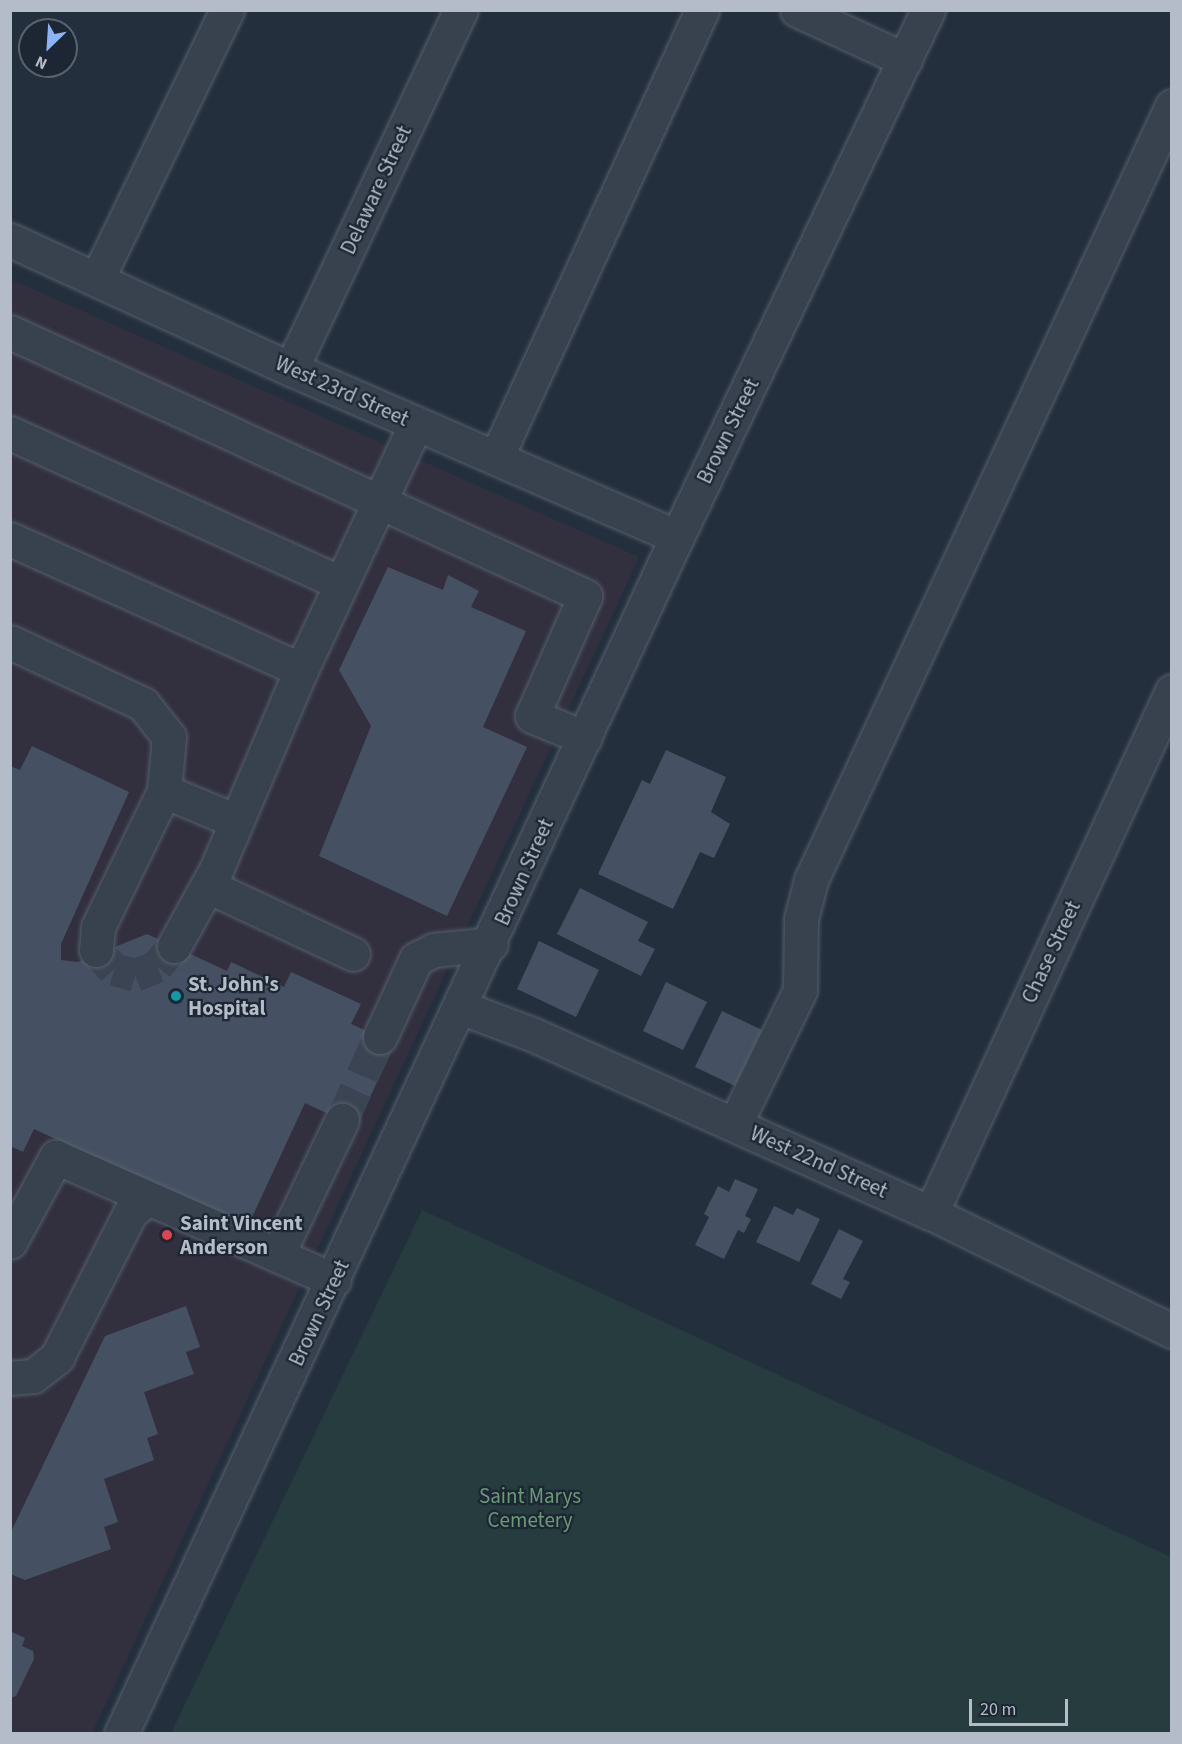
<!DOCTYPE html>
<html>
<head>
<meta charset="utf-8">
<style>
	body { margin:0 }
	#map { position:relative; width:1182px; height:1744px; overflow:hidden; background:#242f3e; font-family:"Source Sans 3",sans-serif }
	div>[style] { position:absolute }
	.medical>* { inset:0; background:#32303f }
	.green>* { inset:0; background:#263c3f }
	.building>* { inset:0; background:#455162 }
	.minor-tunnel>* { height:33px; margin-top:-16.5px; transform-origin:0; background:repeating-linear-gradient(90deg,#3a4453 0 33px,transparent 0 49px) }
	.roads { filter:drop-shadow(0 0 2px #565f6c) drop-shadow(0 0 2px #565f6c) }
	.minor>* { height:33px; margin:-16.5px; padding:0 16.5px; transform-origin:16.5px; border-radius:16.5px; background:#38414e }
	.dots>* { width:16px; height:16px; translate:-50% -50%; box-sizing:border-box; border:3px solid #1d2633; border-radius:50% }
	span { translate:-50% -50%; white-space:nowrap; text-align:center; line-height:1.15; -webkit-text-stroke:4.5px #1d2633; paint-order:stroke }
	.street-label { font-size:21px; color:#b4bcc9 }
	.poi-label { font-size:21px; color:#b4bcc9; font-weight:700 }
	.left { translate:0 -50%; text-align:left }
	.park-label { font-size:21px; color:#6b9a76 }
	.frame { position:absolute; inset:0; border:12px solid #b4bcc9; pointer-events:none }
	.north { position:absolute; left:18px; top:18px; width:60px; height:60px; box-sizing:border-box; background:#1d2633; border:2px solid #59626f; border-radius:50%; rotate:205deg; font-size:16px; font-weight:700; line-height:24px; text-align:center; color:#b4bcc9 }
	.north::after { content:''; display:block; margin:auto; width:21px; height:27px; background:#8ab4f8; clip-path:polygon(50% 0,100% 100%,50% 72%,0 100%) }
	.scale { position:absolute; left:969px; top:1699px; width:99px; height:27px; box-sizing:border-box; border:3px solid #b4bcc9; border-top:0; padding-left:8px; font-size:18px; line-height:21px; white-space:nowrap; color:#b4bcc9; -webkit-text-stroke:4px #1d2633; paint-order:stroke }
</style>
</head>
<body>
<div id="map">
	<div class="medical">
		<i style="clip-path:polygon(10px 279px,639px 557px,92px 1733px,11px 1733px)"></i>
	</div>
	<div class="green">
		<i style="clip-path:polygon(422px 1210px,1171px 1557px,1171px 1733px,171px 1733px)"></i>
	</div>
	<div class="building">
		<i style="clip-path:polygon(388px 567px,443px 590px,448px 575px,479px 591px,471px 607px,526px 631px,483px 727px,527px 747px,447px 916px,319px 856px,371px 726px,339px 670px)"></i>
		<i style="clip-path:polygon(32px 746px,129px 792px,61px 944px,61px 960px,78px 962px,147px 934px,227px 971px,231px 962px,284px 987px,291px 972px,361px 1004px,351px 1024px,395px 1044px,356px 1127px,305px 1103px,247px 1228px,34px 1129px,23px 1152px,10px 1146px,10px 766px,20px 770px)"></i>
		<i style="clip-path:polygon(666px 750px,726px 777px,711px 812px,730px 824px,714px 858px,700px 852px,673px 909px,598px 874px,642px 780px,650px 784px)"></i>
		<i style="clip-path:polygon(580px 888px,648px 922px,638px 941px,655px 949px,641px 976px,557px 934px)"></i>
		<i style="clip-path:polygon(539px 941px,599px 970px,576px 1017px,517px 989px)"></i>
		<i style="clip-path:polygon(666px 982px,707px 1002px,683px 1050px,643px 1031px)"></i>
		<i style="clip-path:polygon(722px 1011px,762px 1030px,735px 1086px,695px 1067px)"></i>
		<i style="clip-path:polygon(735px 1179px,758px 1189px,745px 1216px,751px 1219px,744px 1233px,738px 1230px,724px 1259px,695px 1245px,709px 1217px,704px 1214px,718px 1186px,729px 1192px)"></i>
		<i style="clip-path:polygon(774px 1206px,793px 1215px,797px 1208px,820px 1219px,799px 1262px,756px 1242px)"></i>
		<i style="clip-path:polygon(839px 1229px,863px 1241px,843px 1279px,850px 1282px,841px 1299px,811px 1284px)"></i>
		<i style="clip-path:polygon(186px 1306px,200px 1347px,186px 1352px,194px 1374px,144px 1392px,158px 1434px,147px 1438px,154px 1460px,104px 1479px,118px 1522px,104px 1527px,111px 1549px,25px 1580px,10px 1574px,10px 1534px,105px 1336px)"></i>
		<i style="clip-path:polygon(10px 1631px,25px 1638px,22px 1646px,33px 1651px,34px 1659px,16px 1696px,10px 1698px)"></i>
	</div>
	<div class="minor-tunnel">
		<i style="left:96px;top:950px;width:26px;rotate:47deg"></i>
		<i style="left:114px;top:969px;width:22px;rotate:16deg"></i>
		<i style="left:135px;top:975px;width:24px;rotate:-22deg"></i>
		<i style="left:157px;top:966px;width:26px;rotate:-50deg"></i>
		<i style="left:342px;top:1120px;width:91px;rotate:-65.4deg"></i>
	</div>
	<div class="roads">
		<div class="minor">
			<i style="left:797px;top:10px;width:119px;rotate:24.8deg"></i>
			<i style="left:10px;top:240px;width:309px;rotate:24.7deg"></i>
			<i style="left:291px;top:369px;width:421px;rotate:23.5deg"></i>
			<i style="left:97px;top:279px;width:299px;rotate:-64.2deg"></i>
			<i style="left:10px;top:332px;width:633px;rotate:24.66deg"></i>
			<i style="left:585px;top:596px;width:131px;rotate:113.8deg"></i>
			<i style="left:532px;top:716px;width:57px;rotate:22.5deg"></i>
			<i style="left:291px;top:369px;width:397px;rotate:-64.7deg"></i>
			<i style="left:10px;top:433px;width:363px;rotate:24.4deg"></i>
			<i style="left:496px;top:458px;width:493px;rotate:-65.3deg"></i>
			<i style="left:10px;top:539px;width:319px;rotate:24.2deg"></i>
			<i style="left:10px;top:642px;width:147px;rotate:25deg"></i>
			<i style="left:143px;top:704px;width:42px;rotate:51.8deg"></i>
			<i style="left:169px;top:737px;width:54px;rotate:95.3deg"></i>
			<i style="left:164px;top:791px;width:78px;rotate:22.6deg"></i>
			<i style="left:208px;top:886px;width:160px;rotate:25.1deg"></i>
			<i style="left:174px;top:946px;width:87px;rotate:-61.1deg"></i>
			<i style="left:216px;top:870px;width:217px;rotate:-67deg"></i>
			<i style="left:301px;top:670px;width:272px;rotate:-65deg"></i>
			<i style="left:96px;top:950px;width:23px;rotate:-85deg"></i>
			<i style="left:98px;top:927px;width:151px;rotate:-64.1deg"></i>
			<i style="left:460px;top:1007px;width:77px;rotate:20.6deg"></i>
			<i style="left:532px;top:1034px;width:437px;rotate:24.2deg"></i>
			<i style="left:931px;top:1213px;width:268px;rotate:26.1deg"></i>
			<i style="left:380px;top:1037px;width:86px;rotate:-65.2deg"></i>
			<i style="left:416px;top:959px;width:20px;rotate:-27deg"></i>
			<i style="left:434px;top:950px;width:57px;rotate:-6deg"></i>
			<i style="left:735px;top:1124px;width:149px;rotate:-64.1deg"></i>
			<i style="left:800px;top:990px;width:71px;rotate:-89.2deg"></i>
			<i style="left:801px;top:919px;width:40px;rotate:-75.6deg"></i>
			<i style="left:811px;top:880px;width:854px;rotate:-65deg"></i>
			<i style="left:931px;top:1213px;width:575px;rotate:-65.22deg"></i>
			<i style="left:10px;top:1242px;width:97px;rotate:-61.6deg"></i>
			<i style="left:56px;top:1157px;width:304px;rotate:23.9deg"></i>
			<i style="left:277px;top:1255px;width:150px;rotate:-64.3deg"></i>
			<i style="left:10px;top:1378px;width:23px;rotate:-5deg"></i>
			<i style="left:33px;top:1376px;width:31px;rotate:-38deg"></i>
			<i style="left:57px;top:1357px;width:161px;rotate:-63.1deg"></i>
			<i style="left:130px;top:1213px;width:23px;rotate:-40deg"></i>
			<i style="left:121px;top:1734px;width:1320px;rotate:-65.09deg"></i>
			<i style="left:677px;top:537px;width:584px;rotate:-64.53deg"></i>
		</div>
	</div>
	<div class="dots">
		<i style="left:176px;top:996px;background:#0f9aa8"></i>
		<i style="left:167px;top:1235px;background:#e0444e"></i>
	</div>
	<div class="street-label">
		<span style="left:376px;top:190px;rotate:-65deg">Delaware Street</span>
		<span style="left:342px;top:391px;rotate:24deg">West 23rd Street</span>
		<span style="left:728px;top:431px;rotate:-64deg">Brown Street</span>
		<span style="left:524px;top:872px;rotate:-66deg">Brown Street</span>
		<span style="left:1051px;top:952px;rotate:-65deg">Chase Street</span>
		<span style="left:819px;top:1162px;rotate:24deg">West 22nd Street</span>
		<span style="left:319px;top:1313px;rotate:-65deg">Brown Street</span>
	</div>
	<div class="poi-label">
		<span class="left" style="left:188px;top:996px">St. John's<br>Hospital</span>
		<span class="left" style="left:180px;top:1235px">Saint Vincent<br>Anderson</span>
	</div>
	<div class="park-label">
		<span style="left:530px;top:1508px">Saint Marys<br>Cemetery</span>
	</div>
	<div class="frame"></div>
	<div class="north">N</div>
	<div class="scale">20 m</div>
</div>
</body>
</html>
